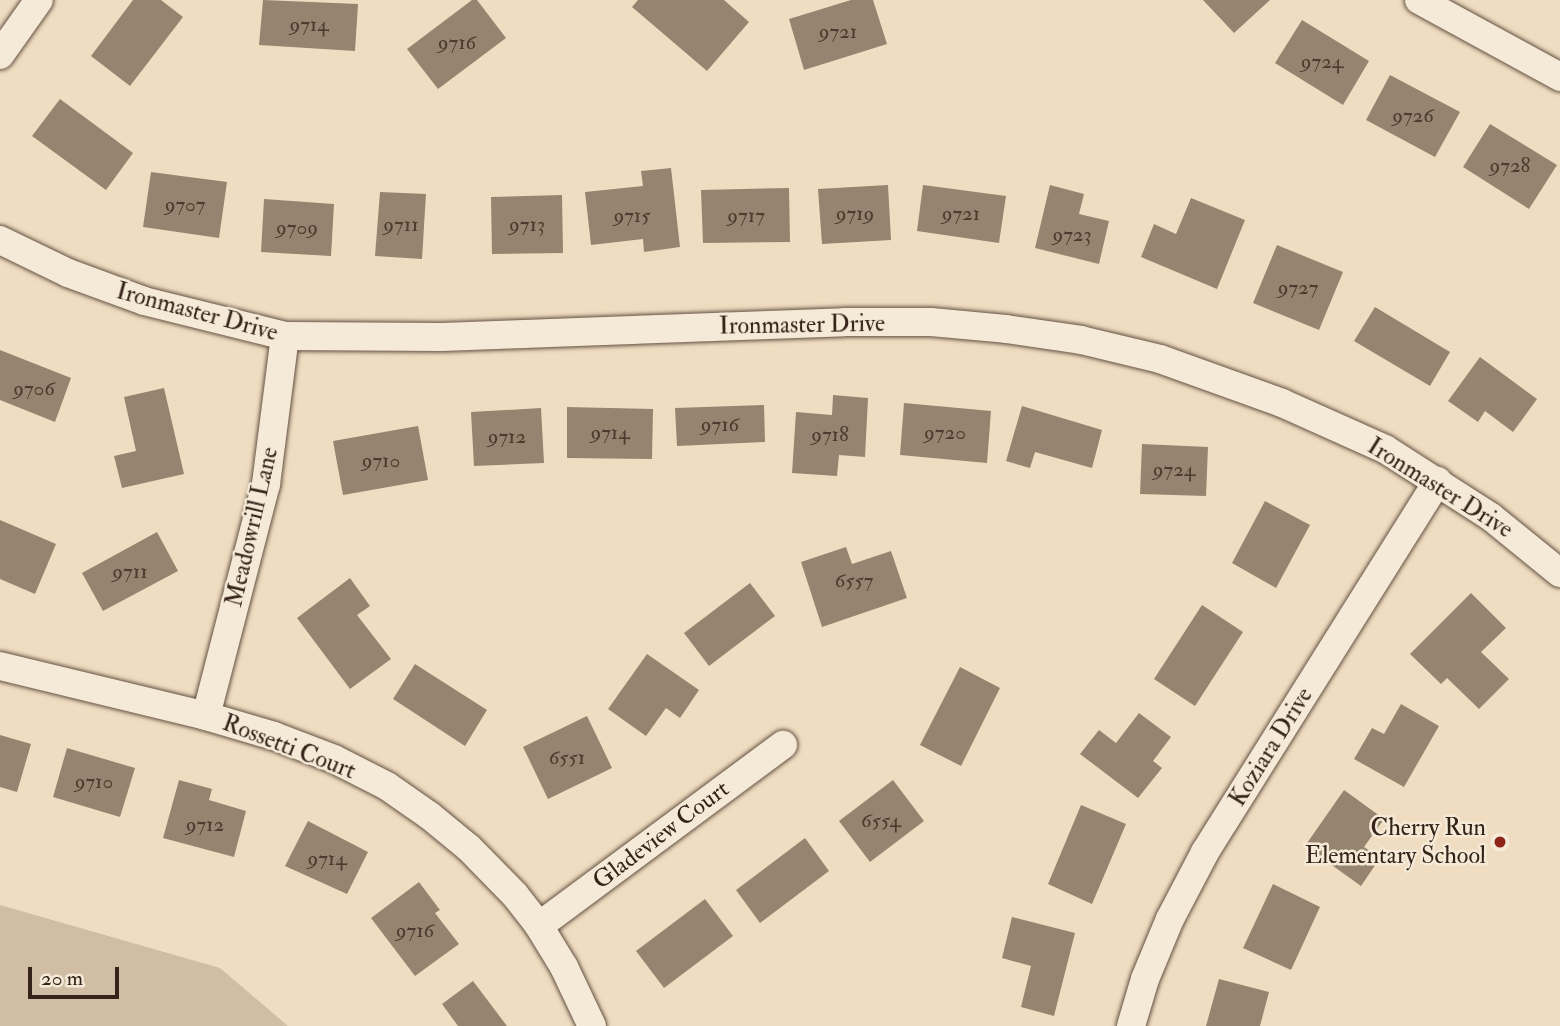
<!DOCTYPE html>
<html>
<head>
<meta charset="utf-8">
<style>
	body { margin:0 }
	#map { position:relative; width:1560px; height:1026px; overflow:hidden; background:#f0ddc1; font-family:"IM FELL Double Pica",serif }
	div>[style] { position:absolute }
	.green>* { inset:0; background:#d0bda4 }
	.building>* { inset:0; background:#968470 }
	.roads { filter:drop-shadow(0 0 2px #645243) drop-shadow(0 0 2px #645243) }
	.minor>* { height:28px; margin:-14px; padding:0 14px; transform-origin:14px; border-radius:14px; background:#f5e9d7 }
	.dots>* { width:19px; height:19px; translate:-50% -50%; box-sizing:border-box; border:4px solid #f5e9d7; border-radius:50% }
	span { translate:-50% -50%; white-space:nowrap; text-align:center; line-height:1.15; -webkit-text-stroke:5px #f5e9d7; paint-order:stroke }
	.number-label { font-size:21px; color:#4d3b2f }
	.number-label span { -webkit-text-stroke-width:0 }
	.street-label { font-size:24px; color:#352319 }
	.poi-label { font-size:24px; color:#352319 }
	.right { translate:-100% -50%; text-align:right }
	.scale { position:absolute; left:28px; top:967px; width:91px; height:32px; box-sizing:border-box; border:4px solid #352319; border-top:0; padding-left:9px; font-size:21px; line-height:24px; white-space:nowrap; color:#352319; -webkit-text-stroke:5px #f5e9d7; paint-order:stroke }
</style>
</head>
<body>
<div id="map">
	<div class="green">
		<i style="clip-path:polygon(0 905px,220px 968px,288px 1026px,0 1026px)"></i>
	</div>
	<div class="building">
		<i style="clip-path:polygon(133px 0,161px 0,183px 17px,130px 86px,91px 56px)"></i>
		<i style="clip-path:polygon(263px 0,358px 4px,355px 51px,259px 45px)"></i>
		<i style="clip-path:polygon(472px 0,477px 0,506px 38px,438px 89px,407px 49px)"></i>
		<i style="clip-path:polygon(638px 0,724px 0,749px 22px,707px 71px,632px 7px)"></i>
		<i style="clip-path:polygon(851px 0,873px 0,887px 44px,804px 70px,789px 19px)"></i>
		<i style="clip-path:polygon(1203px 0,1270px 0,1234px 33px)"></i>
		<i style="clip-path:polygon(1302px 20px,1369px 61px,1343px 105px,1275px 63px)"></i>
		<i style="clip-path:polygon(1390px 75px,1460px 112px,1435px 157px,1366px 120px)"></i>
		<i style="clip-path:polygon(60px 99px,133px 153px,106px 190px,32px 136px)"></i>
		<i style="clip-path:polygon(1490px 124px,1557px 165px,1529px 209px,1463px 167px)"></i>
		<i style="clip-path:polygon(671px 168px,680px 247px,644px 252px,643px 239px,591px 245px,585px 192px,643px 186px,641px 171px)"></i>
		<i style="clip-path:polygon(151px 172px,227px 182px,219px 238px,143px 227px)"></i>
		<i style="clip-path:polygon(888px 185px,891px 240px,822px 244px,818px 189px)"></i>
		<i style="clip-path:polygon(923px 185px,1006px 196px,999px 243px,917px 231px)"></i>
		<i style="clip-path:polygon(1050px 185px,1084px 194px,1079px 214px,1109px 221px,1099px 264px,1035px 248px)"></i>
		<i style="clip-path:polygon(789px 188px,790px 242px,703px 243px,701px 190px)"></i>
		<i style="clip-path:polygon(380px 192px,426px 194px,422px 259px,375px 256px)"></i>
		<i style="clip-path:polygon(562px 195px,563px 253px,492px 254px,491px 197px)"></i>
		<i style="clip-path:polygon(1191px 198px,1245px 220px,1217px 289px,1141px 257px,1154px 224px,1176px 234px)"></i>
		<i style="clip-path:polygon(264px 199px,334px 204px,331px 256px,261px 252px)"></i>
		<i style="clip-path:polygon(1277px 245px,1343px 272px,1319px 330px,1253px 303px)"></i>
		<i style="clip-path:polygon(1375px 307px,1450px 352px,1430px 386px,1354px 341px)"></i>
		<i style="clip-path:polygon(0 350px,71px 378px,55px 422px,0 400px)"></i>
		<i style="clip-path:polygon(1480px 357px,1537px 399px,1513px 432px,1485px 411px,1478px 422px,1448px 401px)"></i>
		<i style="clip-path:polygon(164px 388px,184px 474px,122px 488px,114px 456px,136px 451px,124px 397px)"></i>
		<i style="clip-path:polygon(833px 395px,868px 398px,865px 457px,839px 455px,837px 476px,792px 473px,796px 412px,832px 415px)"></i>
		<i style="clip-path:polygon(904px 403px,991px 411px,987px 463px,900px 455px)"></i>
		<i style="clip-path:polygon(764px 405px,765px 442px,677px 446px,675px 408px)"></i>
		<i style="clip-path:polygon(1022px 406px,1102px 430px,1092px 468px,1035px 452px,1030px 468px,1006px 461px)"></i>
		<i style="clip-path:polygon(567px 407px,653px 409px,652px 459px,567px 458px)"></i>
		<i style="clip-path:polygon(541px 408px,544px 463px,474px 466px,471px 412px)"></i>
		<i style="clip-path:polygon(418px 426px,428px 480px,343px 495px,333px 441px)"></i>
		<i style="clip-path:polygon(1142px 444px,1208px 447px,1206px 496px,1140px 494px)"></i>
		<i style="clip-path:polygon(1265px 501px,1310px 525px,1276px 588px,1232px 563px)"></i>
		<i style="clip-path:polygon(0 520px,56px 544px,35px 594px,0 579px)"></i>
		<i style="clip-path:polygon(157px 532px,178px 571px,103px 611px,82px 573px)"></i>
		<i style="clip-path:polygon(846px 547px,852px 564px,891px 551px,907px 598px,822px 627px,801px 562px)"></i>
		<i style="clip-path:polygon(350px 578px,370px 606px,357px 615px,391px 659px,350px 689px,297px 618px)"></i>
		<i style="clip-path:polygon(750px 583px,775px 616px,709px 666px,684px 633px)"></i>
		<i style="clip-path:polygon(1471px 593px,1506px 628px,1481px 652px,1509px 679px,1479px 709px,1447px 678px,1441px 684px,1410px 654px)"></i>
		<i style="clip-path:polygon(1202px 605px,1243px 632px,1195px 706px,1154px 679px)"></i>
		<i style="clip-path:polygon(647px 654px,699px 690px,680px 718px,666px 708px,646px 736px,608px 709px)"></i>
		<i style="clip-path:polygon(415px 664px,487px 710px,465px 746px,393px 699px)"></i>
		<i style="clip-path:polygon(960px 667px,1000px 688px,961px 766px,920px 745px)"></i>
		<i style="clip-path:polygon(1401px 704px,1439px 726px,1404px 787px,1354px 759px,1372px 728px,1384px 734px)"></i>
		<i style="clip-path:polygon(1139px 713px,1171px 737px,1153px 761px,1162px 768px,1138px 798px,1080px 754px,1099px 730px,1116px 743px)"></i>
		<i style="clip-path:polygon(587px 716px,612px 768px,548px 799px,523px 747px)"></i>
		<i style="clip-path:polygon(0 735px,31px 744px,17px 792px,0 787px)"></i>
		<i style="clip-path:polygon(67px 748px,135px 768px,120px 817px,53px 797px)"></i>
		<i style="clip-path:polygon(179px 780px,212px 789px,209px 800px,246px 811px,234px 857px,163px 838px)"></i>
		<i style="clip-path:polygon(893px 780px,924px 821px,870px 862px,839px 821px)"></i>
		<i style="clip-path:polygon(1344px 790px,1384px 819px,1364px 847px,1380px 858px,1361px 886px,1305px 846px)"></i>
		<i style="clip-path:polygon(1081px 805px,1126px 824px,1092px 904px,1048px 884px)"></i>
		<i style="clip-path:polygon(308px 821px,368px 852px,347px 894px,285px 866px)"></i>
		<i style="clip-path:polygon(805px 838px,829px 871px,760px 923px,736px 890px)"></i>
		<i style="clip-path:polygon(419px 882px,440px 910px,435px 913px,459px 944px,415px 976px,371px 918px)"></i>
		<i style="clip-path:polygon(1273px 884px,1320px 907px,1291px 970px,1243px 948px)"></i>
		<i style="clip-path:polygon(705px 899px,733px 936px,664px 988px,636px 951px)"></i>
		<i style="clip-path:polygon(1012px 917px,1075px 933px,1054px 1016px,1021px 1007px,1031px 966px,1002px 958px)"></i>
		<i style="clip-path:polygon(1219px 979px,1269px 992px,1260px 1026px,1206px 1026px)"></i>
		<i style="clip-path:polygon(473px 981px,507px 1026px,458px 1026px,442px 1004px)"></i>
	</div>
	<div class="roads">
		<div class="minor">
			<i style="left:1419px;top:0;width:161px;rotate:28.6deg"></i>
			<i style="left:0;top:55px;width:67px;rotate:-54.7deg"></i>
			<i style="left:0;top:240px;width:76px;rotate:25.9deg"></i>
			<i style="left:68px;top:273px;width:81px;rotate:20.2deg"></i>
			<i style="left:144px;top:301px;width:145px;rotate:13.9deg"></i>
			<i style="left:285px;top:336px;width:157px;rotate:0.4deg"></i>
			<i style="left:442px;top:337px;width:403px;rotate:-2.1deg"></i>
			<i style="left:845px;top:322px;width:86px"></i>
			<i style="left:931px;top:322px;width:75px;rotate:5.3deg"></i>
			<i style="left:1006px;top:329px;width:76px;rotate:8.3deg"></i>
			<i style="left:1081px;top:340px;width:81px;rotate:13.5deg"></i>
			<i style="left:1160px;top:359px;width:130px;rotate:19.8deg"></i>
			<i style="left:1282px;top:403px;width:113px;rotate:24.1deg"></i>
			<i style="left:1385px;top:449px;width:126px;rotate:32.7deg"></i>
			<i style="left:1491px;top:517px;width:89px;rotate:39.1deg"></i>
			<i style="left:0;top:666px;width:212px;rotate:13.6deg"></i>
			<i style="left:206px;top:716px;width:71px;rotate:16.4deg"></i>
			<i style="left:274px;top:736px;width:64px;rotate:21deg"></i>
			<i style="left:334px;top:759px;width:59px;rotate:27deg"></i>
			<i style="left:387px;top:786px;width:52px;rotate:34.9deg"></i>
			<i style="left:430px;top:816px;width:50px;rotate:39.4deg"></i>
			<i style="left:469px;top:848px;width:66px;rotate:45.6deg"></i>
			<i style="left:515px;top:895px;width:39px;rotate:52deg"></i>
			<i style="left:539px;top:926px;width:48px;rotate:58.6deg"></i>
			<i style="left:564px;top:967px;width:65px;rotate:64.6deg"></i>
			<i style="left:206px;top:716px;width:240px;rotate:-75.5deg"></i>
			<i style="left:266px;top:484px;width:149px;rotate:-82.7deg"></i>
			<i style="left:539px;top:926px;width:304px;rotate:-36.6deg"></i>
			<i style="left:1131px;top:1026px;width:49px;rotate:-73.4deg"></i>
			<i style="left:1145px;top:979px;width:65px;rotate:-67.4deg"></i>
			<i style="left:1170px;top:919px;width:76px;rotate:-62.4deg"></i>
			<i style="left:1205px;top:852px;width:438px;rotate:-57.9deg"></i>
		</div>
	</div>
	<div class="dots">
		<i style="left:1500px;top:842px;background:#8f2418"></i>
	</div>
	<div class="number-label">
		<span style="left:309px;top:25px">9714</span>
		<span style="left:838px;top:32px">9721</span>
		<span style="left:457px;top:43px">9716</span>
		<span style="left:1322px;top:62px">9724</span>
		<span style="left:1413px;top:116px">9726</span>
		<span style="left:1510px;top:166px">9728</span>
		<span style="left:185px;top:205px">9707</span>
		<span style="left:855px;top:214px">9719</span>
		<span style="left:961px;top:214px">9721</span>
		<span style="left:632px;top:216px">9715</span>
		<span style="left:746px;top:216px">9717</span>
		<span style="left:401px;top:225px">9711</span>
		<span style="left:527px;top:225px">9713</span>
		<span style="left:297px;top:228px">9709</span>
		<span style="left:1072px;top:235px">9723</span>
		<span style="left:1298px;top:288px">9727</span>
		<span style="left:34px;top:389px">9706</span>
		<span style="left:720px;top:425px">9716</span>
		<span style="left:610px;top:433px">9714</span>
		<span style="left:945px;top:433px">9720</span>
		<span style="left:830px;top:435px">9718</span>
		<span style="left:507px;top:437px">9712</span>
		<span style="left:381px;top:461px">9710</span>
		<span style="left:1174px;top:470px">9724</span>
		<span style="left:130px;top:572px">9711</span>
		<span style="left:854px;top:581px">6557</span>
		<span style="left:567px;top:758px">6551</span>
		<span style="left:94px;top:782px">9710</span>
		<span style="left:881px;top:821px">6554</span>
		<span style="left:205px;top:825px">9712</span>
		<span style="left:327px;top:859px">9714</span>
		<span style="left:415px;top:931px">9716</span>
	</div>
	<div class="street-label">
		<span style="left:197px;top:312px;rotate:15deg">Ironmaster Drive</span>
		<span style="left:802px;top:325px;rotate:-1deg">Ironmaster Drive</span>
		<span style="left:1440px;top:488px;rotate:32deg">Ironmaster Drive</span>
		<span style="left:252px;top:527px;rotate:-77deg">Meadowrill Lane</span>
		<span style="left:289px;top:747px;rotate:21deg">Rossetti Court</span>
		<span style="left:1271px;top:747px;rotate:-58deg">Koziara Drive</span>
		<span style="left:661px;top:835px;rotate:-37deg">Gladeview Court</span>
	</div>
	<div class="poi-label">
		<span class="right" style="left:1486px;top:842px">Cherry Run<br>Elementary School</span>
	</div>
	<div class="scale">20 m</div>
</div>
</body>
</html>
